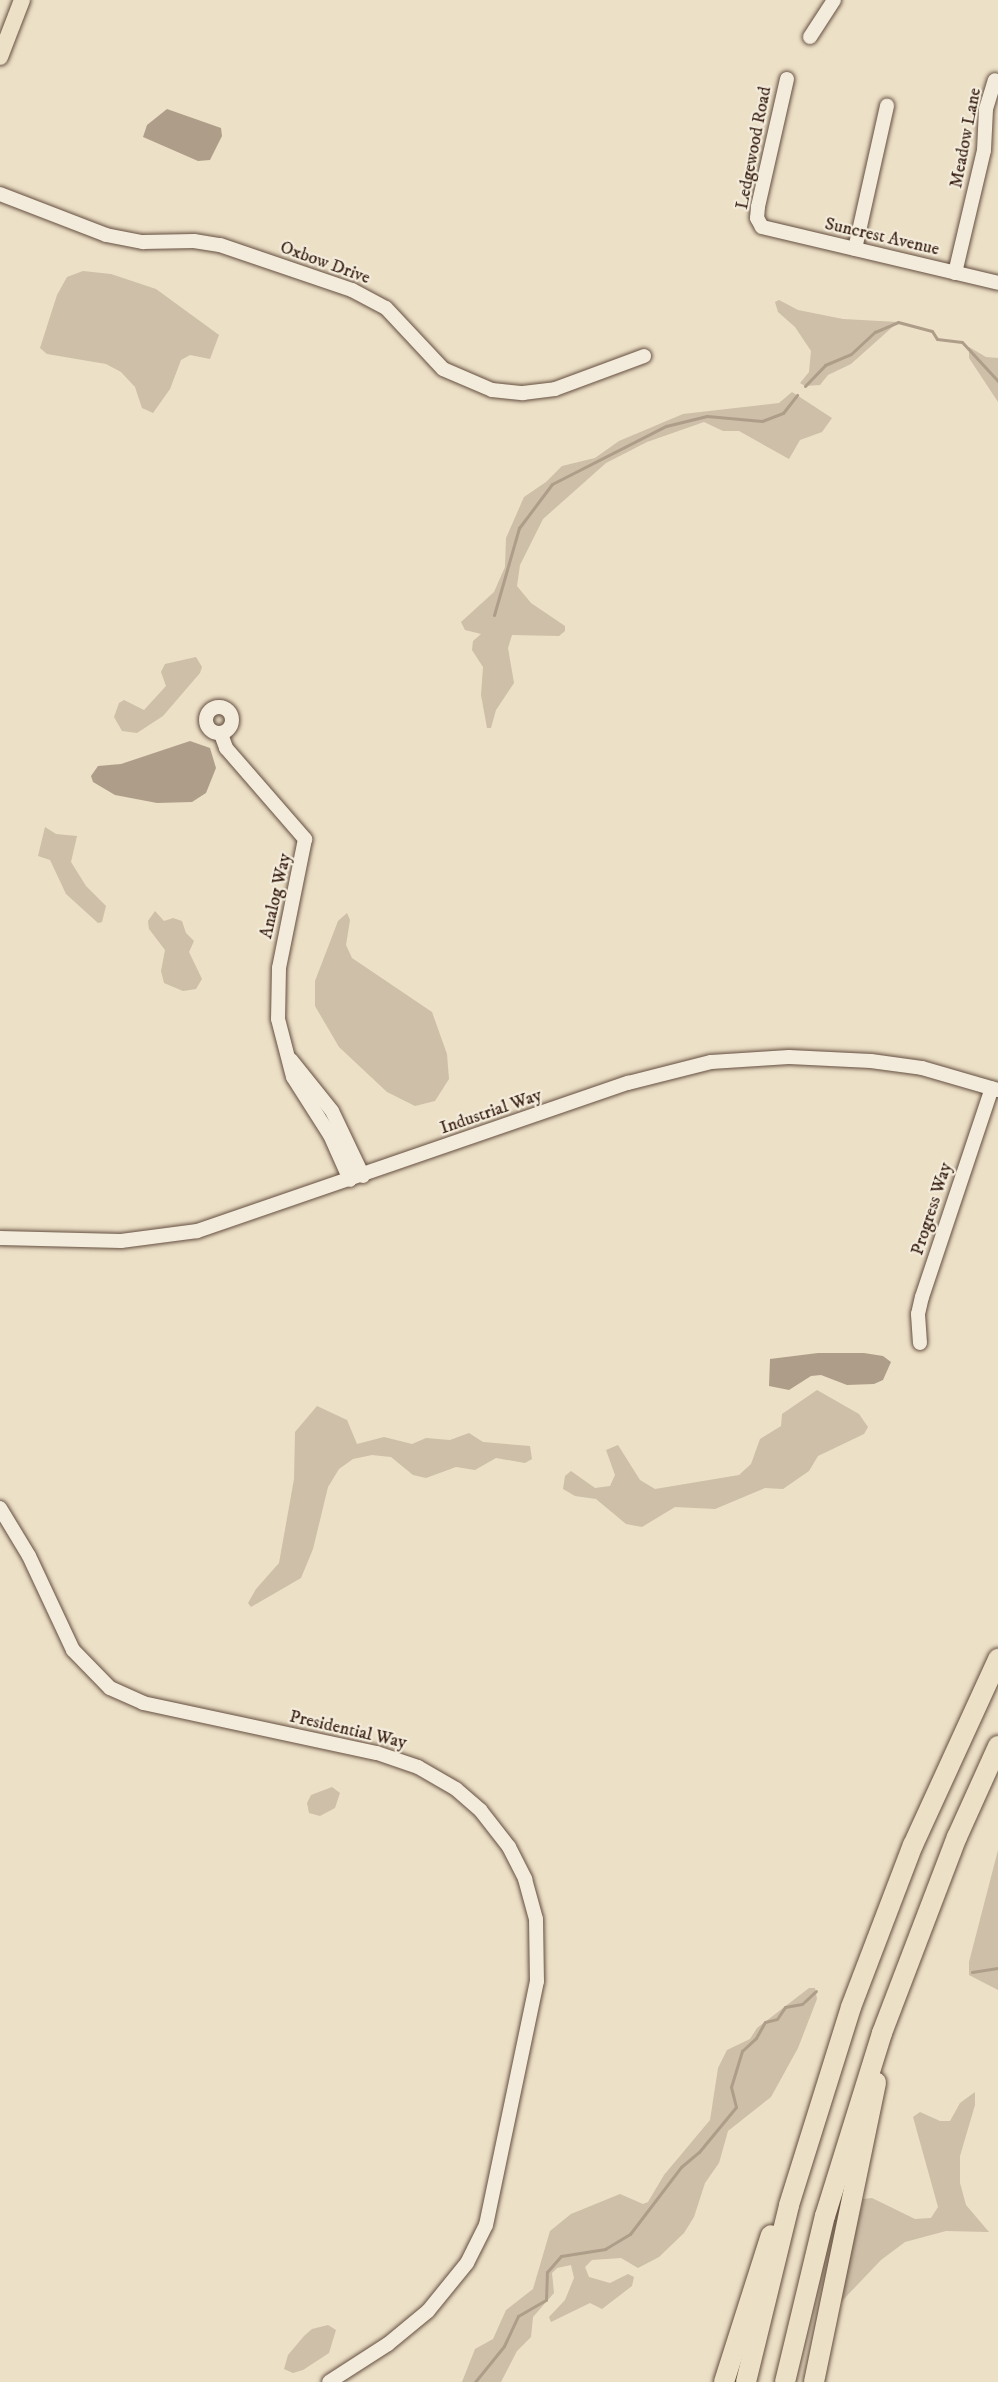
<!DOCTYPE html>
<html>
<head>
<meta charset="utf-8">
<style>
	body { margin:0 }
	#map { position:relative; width:998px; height:2382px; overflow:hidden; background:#ece0c7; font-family:"IM FELL DW Pica",serif }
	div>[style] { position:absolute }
	.green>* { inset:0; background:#cdbfa8 }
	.water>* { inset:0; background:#ae9e89 }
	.stream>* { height:3px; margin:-1.5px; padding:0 1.5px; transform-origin:1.5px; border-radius:1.5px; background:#ae9e89 }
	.roads { filter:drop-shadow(0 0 2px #644e3f) drop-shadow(0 0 2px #644e3f) }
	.minor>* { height:14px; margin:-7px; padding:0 7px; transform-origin:7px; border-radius:7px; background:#f3ebdb }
	.minor>.ring { margin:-7px; padding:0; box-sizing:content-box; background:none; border:14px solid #f3ebdb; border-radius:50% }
	.major>* { height:16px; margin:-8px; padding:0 8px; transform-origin:8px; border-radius:8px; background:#ece0c7 }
	.highway>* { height:20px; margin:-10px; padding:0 10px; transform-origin:10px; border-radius:10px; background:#ece0c7 }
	span { translate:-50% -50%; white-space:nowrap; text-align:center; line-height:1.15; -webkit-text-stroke:4.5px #f3ebdb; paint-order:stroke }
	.street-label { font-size:18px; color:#361e12 }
</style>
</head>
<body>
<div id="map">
	<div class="green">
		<i style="clip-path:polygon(83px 271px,111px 274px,156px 289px,219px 335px,210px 359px,190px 355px,181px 360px,170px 389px,153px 413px,142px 408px,135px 387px,121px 372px,106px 364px,47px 354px,40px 348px,57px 295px,67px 277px)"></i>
		<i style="clip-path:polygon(779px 300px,798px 310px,843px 319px,898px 322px,851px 364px,828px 375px,820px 385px,805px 386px,800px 383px,809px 372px,811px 351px,795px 327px,778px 312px,775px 302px)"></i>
		<i style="clip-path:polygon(969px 347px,986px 357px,998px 358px,998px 402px,969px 358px)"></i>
		<i style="clip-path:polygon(792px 392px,832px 418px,822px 432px,800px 440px,789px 459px,739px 431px,723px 431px,704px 422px,647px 442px,606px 463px,543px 519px,520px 565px,517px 586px,531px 603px,565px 626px,565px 631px,559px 636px,512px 635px,508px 648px,514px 683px,496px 710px,491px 728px,487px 728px,481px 695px,483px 667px,472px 650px,473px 641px,481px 634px,465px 630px,461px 622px,494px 592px,505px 567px,506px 538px,524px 497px,546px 482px,562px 466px,595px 458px,619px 441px,683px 414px,779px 403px)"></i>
		<i style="clip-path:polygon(196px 657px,202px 667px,200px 673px,163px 716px,137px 733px,122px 731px,114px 717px,119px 703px,124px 700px,144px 710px,166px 686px,161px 672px,165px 664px)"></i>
		<i style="clip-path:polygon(45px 827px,56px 834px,77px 836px,71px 862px,86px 886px,106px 906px,102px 922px,98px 923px,66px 894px,50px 860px,38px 856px)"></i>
		<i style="clip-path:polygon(155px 911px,164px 921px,173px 918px,182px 921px,186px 933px,194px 941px,189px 952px,202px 979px,196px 989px,183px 991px,164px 983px,161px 971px,165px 950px,149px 929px,148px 921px)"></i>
		<i style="clip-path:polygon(347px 913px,350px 920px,346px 945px,352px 958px,432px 1012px,447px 1054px,449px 1079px,435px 1101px,415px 1106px,387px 1092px,339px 1047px,315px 1006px,315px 981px,338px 921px)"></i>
		<i style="clip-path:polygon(817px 1390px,859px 1414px,868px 1427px,864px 1434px,818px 1456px,809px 1471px,783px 1489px,765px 1488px,715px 1509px,675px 1507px,642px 1527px,626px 1524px,596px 1499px,575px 1496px,563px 1489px,565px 1476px,571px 1471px,595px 1488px,610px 1486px,615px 1475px,606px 1450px,618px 1445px,640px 1480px,655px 1489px,739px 1475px,751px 1464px,760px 1439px,781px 1426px,782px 1414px)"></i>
		<i style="clip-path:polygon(317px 1406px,347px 1420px,357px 1444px,384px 1437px,412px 1444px,426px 1438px,450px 1440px,469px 1433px,483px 1442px,530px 1446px,532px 1459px,525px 1463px,496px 1458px,475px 1470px,456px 1467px,426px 1478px,413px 1475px,391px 1457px,372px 1455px,353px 1459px,339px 1469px,328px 1487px,313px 1549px,301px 1578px,251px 1607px,248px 1603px,256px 1589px,279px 1563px,294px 1479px,295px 1432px)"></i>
		<i style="clip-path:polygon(332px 1787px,340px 1793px,335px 1808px,320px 1816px,309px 1813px,307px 1803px,311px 1795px)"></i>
		<i style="clip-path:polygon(998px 1850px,998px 1990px,969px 1975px,969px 1962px)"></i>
		<i style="clip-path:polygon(809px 1988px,815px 1988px,817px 1999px,798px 2048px,771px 2097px,728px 2131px,719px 2163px,705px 2183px,694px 2217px,684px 2233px,659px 2257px,638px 2268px,621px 2258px,592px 2260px,585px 2267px,589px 2277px,610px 2283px,628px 2274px,634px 2277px,632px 2286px,602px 2309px,590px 2303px,551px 2322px,549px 2317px,565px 2300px,574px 2278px,571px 2265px,557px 2268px,552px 2273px,554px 2293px,533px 2317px,531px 2337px,517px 2351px,501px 2382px,462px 2382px,475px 2349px,493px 2339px,506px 2310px,533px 2289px,550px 2231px,571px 2214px,620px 2194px,643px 2204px,648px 2202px,664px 2175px,710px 2120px,718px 2068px,727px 2050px,750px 2039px,757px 2028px)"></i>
		<i style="clip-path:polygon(975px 2092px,975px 2105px,960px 2156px,960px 2183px,966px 2205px,989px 2232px,946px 2231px,905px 2242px,881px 2260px,840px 2303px,863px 2199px,872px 2198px,915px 2219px,931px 2218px,938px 2207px,913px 2117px,920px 2112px,940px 2121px,950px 2121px,960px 2103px)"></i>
		<i style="clip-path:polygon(328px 2325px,336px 2330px,329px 2353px,303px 2370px,293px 2373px,284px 2369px,288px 2355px,304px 2336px,312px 2329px)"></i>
	</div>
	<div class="water">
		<i style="clip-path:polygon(167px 109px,221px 128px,222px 136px,210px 160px,198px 161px,143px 137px,147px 125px)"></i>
		<i style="clip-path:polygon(190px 741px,210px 748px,216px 768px,206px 793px,192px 802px,157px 803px,115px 795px,93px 782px,91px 776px,98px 766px,121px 764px)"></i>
		<i style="clip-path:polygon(818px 1353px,864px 1353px,883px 1356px,891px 1362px,883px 1380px,874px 1384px,847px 1385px,821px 1375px,811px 1376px,789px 1390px,769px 1386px,770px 1359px)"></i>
	</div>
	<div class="stream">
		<i style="left:805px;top:386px;width:29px;rotate:-46deg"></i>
		<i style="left:825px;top:365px;width:28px;rotate:-23deg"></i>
		<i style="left:851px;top:354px;width:33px;rotate:-43deg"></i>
		<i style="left:875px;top:332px;width:25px;rotate:-23deg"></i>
		<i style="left:898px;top:322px;width:35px;rotate:15deg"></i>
		<i style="left:932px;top:331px;width:9px;rotate:58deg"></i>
		<i style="left:937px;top:339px;width:25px;rotate:7deg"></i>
		<i style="left:962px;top:342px;width:53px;rotate:47.3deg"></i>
		<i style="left:494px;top:615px;width:91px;rotate:-74deg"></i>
		<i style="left:519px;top:528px;width:55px;rotate:-53.1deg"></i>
		<i style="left:552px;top:484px;width:128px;rotate:-27deg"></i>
		<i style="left:666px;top:426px;width:42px;rotate:-13.7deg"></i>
		<i style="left:707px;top:416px;width:55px;rotate:5.2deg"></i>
		<i style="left:762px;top:421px;width:22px;rotate:-21deg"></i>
		<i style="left:783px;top:413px;width:23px;rotate:-52deg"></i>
		<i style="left:972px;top:1972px;width:26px;rotate:-9deg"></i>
		<i style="left:475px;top:2382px;width:46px;rotate:-51.1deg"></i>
		<i style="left:504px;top:2346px;width:33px;rotate:-65deg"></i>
		<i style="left:518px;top:2316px;width:32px;rotate:-30deg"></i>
		<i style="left:546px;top:2300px;width:28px;rotate:-88deg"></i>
		<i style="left:547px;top:2272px;width:21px;rotate:-49deg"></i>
		<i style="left:561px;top:2256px;width:45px;rotate:-9deg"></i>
		<i style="left:605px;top:2249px;width:29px;rotate:-31deg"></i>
		<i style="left:630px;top:2234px;width:84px;rotate:-52.7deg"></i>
		<i style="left:681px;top:2167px;width:23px;rotate:-40deg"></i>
		<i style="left:699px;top:2152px;width:58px;rotate:-50.6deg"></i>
		<i style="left:736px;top:2107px;width:21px;rotate:-104deg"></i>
		<i style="left:731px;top:2087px;width:38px;rotate:-73deg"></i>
		<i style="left:742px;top:2051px;width:19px;rotate:-43deg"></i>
		<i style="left:756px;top:2038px;width:18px;rotate:-61deg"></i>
		<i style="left:765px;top:2022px;width:12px;rotate:-14deg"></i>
		<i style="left:777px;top:2019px;width:14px;rotate:-56deg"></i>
		<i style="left:785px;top:2007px;width:17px;rotate:-10deg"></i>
		<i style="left:802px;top:2004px;width:19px;rotate:-43deg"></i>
	</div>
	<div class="roads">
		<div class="minor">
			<i style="left:810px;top:37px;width:44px;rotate:-57deg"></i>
			<i style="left:787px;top:79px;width:131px;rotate:102.8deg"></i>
			<i style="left:758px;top:207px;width:11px;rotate:95deg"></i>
			<i style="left:757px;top:218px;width:10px;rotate:61deg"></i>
			<i style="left:762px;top:227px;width:243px;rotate:13.3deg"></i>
			<i style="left:0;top:194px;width:114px;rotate:21.1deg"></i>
			<i style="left:106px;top:235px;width:38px;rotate:11deg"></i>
			<i style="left:143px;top:242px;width:51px;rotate:-1.1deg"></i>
			<i style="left:194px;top:241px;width:26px;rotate:9deg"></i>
			<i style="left:220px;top:245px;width:139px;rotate:18.8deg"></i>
			<i style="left:352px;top:290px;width:38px;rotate:28deg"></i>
			<i style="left:386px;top:308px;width:83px;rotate:46.9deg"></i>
			<i style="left:443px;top:369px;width:53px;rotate:23.2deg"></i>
			<i style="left:492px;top:390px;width:31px;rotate:6deg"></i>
			<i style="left:523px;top:393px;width:32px;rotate:-7deg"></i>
			<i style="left:555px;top:389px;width:95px;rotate:-20.3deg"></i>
			<i style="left:855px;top:249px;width:147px;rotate:-77.4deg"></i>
			<i style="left:955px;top:273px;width:126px;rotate:-76.7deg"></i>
			<i style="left:984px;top:150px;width:41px;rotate:-87.2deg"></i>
			<i style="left:986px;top:109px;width:30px;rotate:-73deg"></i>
			<i class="ring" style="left:206px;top:707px;width:12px;height:12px"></i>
			<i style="left:221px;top:734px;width:15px;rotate:70deg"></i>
			<i style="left:226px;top:748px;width:121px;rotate:49deg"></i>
			<i style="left:305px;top:839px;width:132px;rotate:101.4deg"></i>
			<i style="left:279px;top:968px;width:51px;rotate:91.1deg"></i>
			<i style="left:278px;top:1019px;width:60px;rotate:75.5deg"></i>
			<i style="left:293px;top:1077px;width:69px;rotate:57.5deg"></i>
			<i style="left:330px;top:1135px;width:49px;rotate:66deg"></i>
			<i style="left:291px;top:1060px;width:65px;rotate:51.2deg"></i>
			<i style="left:332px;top:1111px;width:72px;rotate:64.5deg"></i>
			<i style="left:0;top:1238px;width:121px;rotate:1.4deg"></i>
			<i style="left:121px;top:1241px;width:77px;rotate:-7.5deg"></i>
			<i style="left:197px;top:1231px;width:456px;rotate:-19deg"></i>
			<i style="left:628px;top:1083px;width:86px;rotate:-14.2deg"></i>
			<i style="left:711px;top:1062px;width:78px;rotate:-3.7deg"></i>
			<i style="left:789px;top:1057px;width:82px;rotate:2.8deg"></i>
			<i style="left:871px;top:1061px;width:51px;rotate:7.8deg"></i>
			<i style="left:922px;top:1068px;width:79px;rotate:16.1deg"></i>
			<i style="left:920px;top:1343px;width:29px;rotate:-94deg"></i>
			<i style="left:918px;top:1314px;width:17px;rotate:-77deg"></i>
			<i style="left:922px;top:1297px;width:220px;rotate:-71.5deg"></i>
			<i style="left:0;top:1508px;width:56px;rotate:58.9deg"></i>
			<i style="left:29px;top:1556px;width:104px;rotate:64.9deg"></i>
			<i style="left:73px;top:1650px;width:53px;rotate:45.8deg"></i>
			<i style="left:110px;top:1688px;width:36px;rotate:24deg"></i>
			<i style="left:143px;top:1703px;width:239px;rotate:12.1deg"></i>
			<i style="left:377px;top:1753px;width:43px;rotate:18.9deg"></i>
			<i style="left:418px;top:1767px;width:44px;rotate:30.1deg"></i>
			<i style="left:456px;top:1789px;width:33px;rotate:41deg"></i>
			<i style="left:481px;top:1811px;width:46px;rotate:52.1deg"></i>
			<i style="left:509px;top:1847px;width:36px;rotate:63deg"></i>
			<i style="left:525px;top:1879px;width:41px;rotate:74.6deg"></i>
			<i style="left:536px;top:1919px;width:62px;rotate:89.1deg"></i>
			<i style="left:537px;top:1981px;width:249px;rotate:101.8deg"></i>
			<i style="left:486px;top:2225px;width:42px;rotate:116.6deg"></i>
			<i style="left:467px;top:2263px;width:62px;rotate:129.1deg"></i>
			<i style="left:428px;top:2311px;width:52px;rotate:140.5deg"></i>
			<i style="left:388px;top:2344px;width:70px;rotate:147.2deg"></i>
		</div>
		<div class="major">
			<i style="left:0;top:57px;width:61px;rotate:-68.9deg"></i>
		</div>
		<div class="highway">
			<i style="left:724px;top:2382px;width:154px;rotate:-72.3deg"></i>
			<i style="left:746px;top:2382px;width:182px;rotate:-76.3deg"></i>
			<i style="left:789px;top:2205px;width:207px;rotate:-72.6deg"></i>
			<i style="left:851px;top:2007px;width:173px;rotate:-69.1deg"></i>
			<i style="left:913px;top:1845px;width:205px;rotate:-65.4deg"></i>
			<i style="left:785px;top:2382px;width:171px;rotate:-76.5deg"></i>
			<i style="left:825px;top:2216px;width:192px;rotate:-72.7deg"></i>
			<i style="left:882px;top:2033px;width:210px;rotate:-69.1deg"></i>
			<i style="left:957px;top:1837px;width:100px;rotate:-65.7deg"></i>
			<i style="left:814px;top:2382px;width:306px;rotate:-78.3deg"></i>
		</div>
	</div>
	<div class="street-label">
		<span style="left:966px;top:138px;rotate:-79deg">Meadow Lane</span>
		<span style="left:754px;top:148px;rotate:-79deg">Ledgewood Road</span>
		<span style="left:882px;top:237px;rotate:13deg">Suncrest Avenue</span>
		<span style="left:325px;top:263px;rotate:20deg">Oxbow Drive</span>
		<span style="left:276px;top:896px;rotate:-77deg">Analog Way</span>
		<span style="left:491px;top:1112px;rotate:-19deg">Industrial Way</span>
		<span style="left:932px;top:1209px;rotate:-72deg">Progress Way</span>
		<span style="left:348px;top:1730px;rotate:13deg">Presidential Way</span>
	</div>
</div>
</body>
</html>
